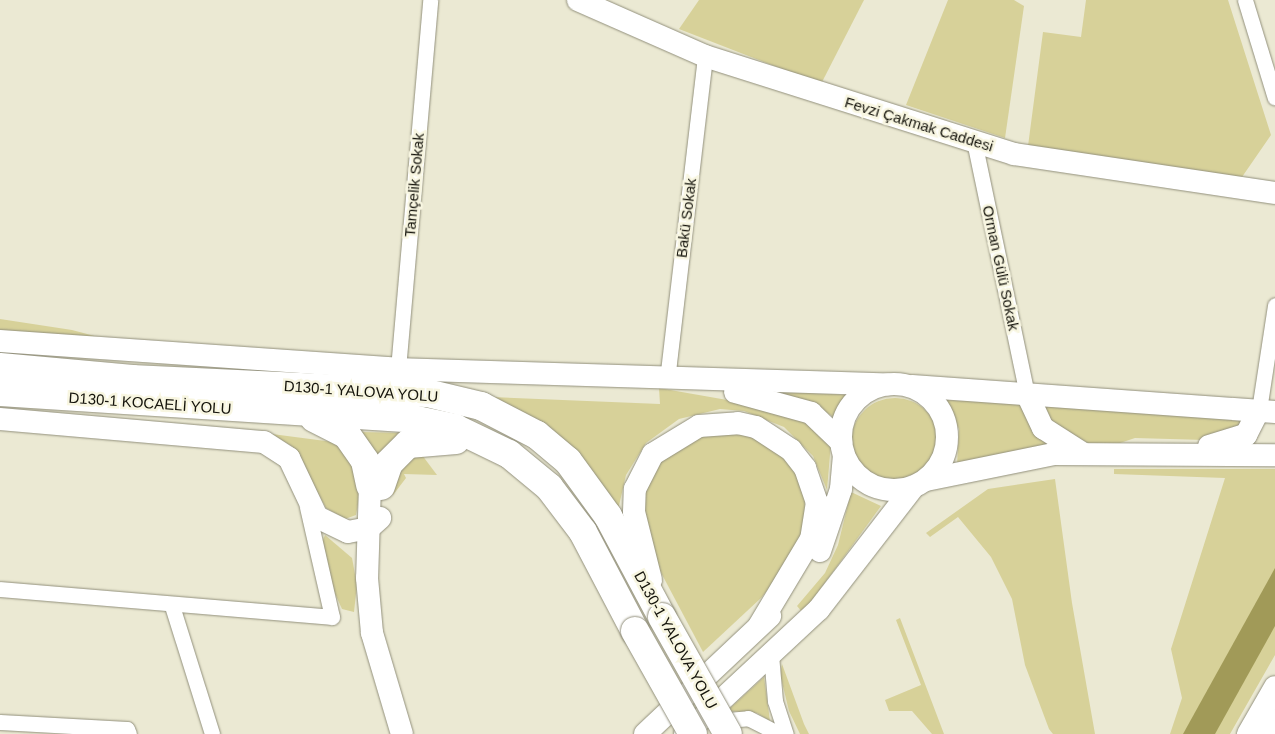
<!DOCTYPE html>
<html>
<head>
<meta charset="utf-8">
<style>
	body { margin:0 }
	#map { position:relative; width:1275px; height:734px; overflow:hidden; background:#ebe9d3; font-family:Arial,sans-serif }
	div>[style] { position:absolute }
	.green>* { inset:0; background:#d7d199 }
	.round { border-radius:50% }
	.water>* { inset:0; background:#a19a58 }
	.roads { filter:drop-shadow(0 0 1px #92907c) drop-shadow(0 0 1px #92907c) }
	.street>* { height:15px; margin:-7.5px; padding:0 7.5px; transform-origin:7.5px; border-radius:7.5px; background:#fff }
	.secondary>* { height:22px; margin:-11px; padding:0 11px; transform-origin:11px; border-radius:11px; background:#fff }
	.secondary>.ring { margin:-11px; padding:0; box-sizing:content-box; background:none; border:22px solid #fff; border-radius:50% }
	.highway>* { height:28px; margin:-14px; padding:0 14px; transform-origin:14px; border-radius:14px; background:#fff }
	.bridges { filter:drop-shadow(0 0 1px #92907c) drop-shadow(0 0 1px #92907c) }
	.highway-bridge>* { height:28px; margin:-14px; padding:0 14px; transform-origin:14px; border-radius:14px; background:#fff }
	span { translate:-50% -50%; white-space:nowrap; text-align:center; line-height:1.15; -webkit-text-stroke:5px #f8f6e1; paint-order:stroke }
	.street-label { font-size:15px; color:#15140c }
</style>
</head>
<body>
<div id="map">
	<div class="green">
		<i style="clip-path:polygon(699px 0,864px 0,821px 84px,679px 29px)"></i>
		<i style="clip-path:polygon(948px 0,1014px 0,1024px 6px,1005px 138px,906px 105px)"></i>
		<i style="clip-path:polygon(1086px 0,1228px 0,1271px 135px,1242px 177px,1028px 146px,1043px 32px,1081px 37px)"></i>
		<i style="clip-path:polygon(0 319px,72px 330px,121px 343px,0 332px)"></i>
		<i style="clip-path:polygon(659px 388px,773px 408px,812px 420px,831px 443px,827px 490px,813px 456px,784px 427px,744px 411px,720px 409px,679px 419px,646px 443px,626px 475px,618px 510px,540px 422px,491px 397px,660px 404px)"></i>
		<i style="clip-path:polygon(776px 391px,850px 395px,835px 418px,814px 404px)"></i>
		<i class="round" style="left:851px;top:398px;width:88px;height:88px"></i>
		<i style="clip-path:polygon(945px 400px,1023px 403px,1052px 447px,957px 465px,959px 429px)"></i>
		<i style="clip-path:polygon(1038px 403px,1242px 418px,1243px 424px,1205px 440px,1135px 438px,1114px 445px,1090px 444px,1052px 424px)"></i>
		<i style="clip-path:polygon(360px 432px,406px 433px,377px 464px,371px 445px)"></i>
		<i style="clip-path:polygon(740px 433px,767px 443px,793px 466px,805px 498px,804px 535px,792px 561px,761px 598px,703px 652px,648px 548px,642px 507px,649px 477px,667px 455px,703px 435px)"></i>
		<i style="clip-path:polygon(272px 434px,333px 442px,350px 456px,360px 493px,356px 515px,345px 519px,326px 508px,293px 447px)"></i>
		<i style="clip-path:polygon(419px 451px,437px 475px,404px 474px,406px 478px,393px 495px,394px 473px)"></i>
		<i style="clip-path:polygon(1114px 469px,1275px 469px,1275px 655px,1230px 734px,1170px 734px,1182px 698px,1171px 649px,1225px 478px,1114px 474px)"></i>
		<i style="clip-path:polygon(1055px 479px,1072px 603px,1095px 734px,1053px 734px,1049px 729px,1025px 665px,1012px 599px,991px 557px,958px 517px,930px 537px,926px 533px,988px 489px)"></i>
		<i style="clip-path:polygon(851px 492px,881px 506px,803px 613px,797px 606px,825px 573px,838px 545px)"></i>
		<i style="clip-path:polygon(325px 535px,352px 558px,357px 585px,354px 612px,342px 609px,333px 589px,322px 542px)"></i>
		<i style="clip-path:polygon(900px 618px,944px 734px,932px 734px,912px 711px,889px 711px,885px 700px,921px 685px,896px 620px)"></i>
		<i style="clip-path:polygon(782px 664px,804px 724px,809px 734px,800px 734px,789px 711px,780px 674px)"></i>
		<i style="clip-path:polygon(764px 677px,770px 721px,757px 713px,727px 711px)"></i>
	</div>
	<div class="water">
		<i style="clip-path:polygon(1275px 568px,1275px 626px,1215px 734px,1183px 734px)"></i>
	</div>
	<div class="roads">
		<div class="street">
			<i style="left:1245px;top:0;width:102px;rotate:73deg"></i>
			<i style="left:974px;top:141px;width:258px;rotate:78.2deg"></i>
			<i style="left:398px;top:369px;width:370px;rotate:-85deg"></i>
			<i style="left:667px;top:380px;width:326px;rotate:-83.3deg"></i>
			<i style="left:1259px;top:410px;width:106px;rotate:-81.3deg"></i>
			<i style="left:0;top:589px;width:333px;rotate:4.8deg"></i>
			<i style="left:332px;top:617px;width:113px;rotate:-102.8deg"></i>
			<i style="left:172px;top:606px;width:134px;rotate:72.6deg"></i>
			<i style="left:771px;top:655px;width:46px;rotate:85deg"></i>
			<i style="left:775px;top:701px;width:35px;rotate:72deg"></i>
			<i style="left:716px;top:721px;width:32px;rotate:-5deg"></i>
			<i style="left:748px;top:718px;width:35px;rotate:27deg"></i>
			<i style="left:0;top:722px;width:127px;rotate:3.2deg"></i>
			<i style="left:127px;top:729px;width:5px;rotate:68deg"></i>
		</div>
		<div class="secondary">
			<i style="left:578px;top:0;width:139px;rotate:23.8deg"></i>
			<i style="left:705px;top:56px;width:324px;rotate:17.6deg"></i>
			<i style="left:1014px;top:154px;width:264px;rotate:8.5deg"></i>
			<i style="left:0;top:341px;width:399px;rotate:4deg"></i>
			<i style="left:398px;top:369px;width:488px;rotate:1.8deg"></i>
			<i class="ring" style="left:841px;top:384px;width:84px;height:84px"></i>
			<i style="left:912px;top:386px;width:364px;rotate:4.1deg"></i>
			<i style="left:735px;top:392px;width:79px;rotate:15.4deg"></i>
			<i style="left:811px;top:413px;width:42px;rotate:44deg"></i>
			<i style="left:1027px;top:394px;width:38px;rotate:65deg"></i>
			<i style="left:1043px;top:428px;width:46px;rotate:32.7deg"></i>
			<i style="left:0;top:419px;width:265px;rotate:5deg"></i>
			<i style="left:264px;top:442px;width:30px;rotate:33deg"></i>
			<i style="left:289px;top:458px;width:65px;rotate:64.6deg"></i>
			<i style="left:317px;top:517px;width:34px;rotate:26deg"></i>
			<i style="left:348px;top:532px;width:21px;rotate:-11deg"></i>
			<i style="left:369px;top:528px;width:15px;rotate:-42deg"></i>
			<i style="left:1209px;top:446px;width:39px;rotate:-17deg"></i>
			<i style="left:1246px;top:435px;width:28px;rotate:-63deg"></i>
			<i style="left:926px;top:480px;width:131px;rotate:-11.5deg"></i>
			<i style="left:1054px;top:454px;width:221px;rotate:0.3deg"></i>
			<i style="left:370px;top:485px;width:93px;rotate:91.8deg"></i>
			<i style="left:367px;top:578px;width:55px;rotate:84.8deg"></i>
			<i style="left:372px;top:633px;width:105px;rotate:73.5deg"></i>
			<i style="left:820px;top:551px;width:65px;rotate:-71.3deg"></i>
			<i style="left:841px;top:489px;width:33px;rotate:-85deg"></i>
			<i style="left:651px;top:580px;width:70px;rotate:-104deg"></i>
			<i style="left:634px;top:512px;width:23px;rotate:-88deg"></i>
			<i style="left:635px;top:489px;width:39px;rotate:-63deg"></i>
			<i style="left:653px;top:454px;width:54px;rotate:-31.3deg"></i>
			<i style="left:699px;top:426px;width:39px;rotate:-4deg"></i>
			<i style="left:738px;top:423px;width:18px;rotate:13deg"></i>
			<i style="left:756px;top:427px;width:42px;rotate:33.3deg"></i>
			<i style="left:791px;top:450px;width:23px;rotate:52deg"></i>
			<i style="left:805px;top:468px;width:36px;rotate:71deg"></i>
			<i style="left:817px;top:502px;width:37px;rotate:99deg"></i>
			<i style="left:811px;top:539px;width:101px;rotate:120.9deg"></i>
			<i style="left:645px;top:734px;width:172px;rotate:-43.3deg"></i>
			<i style="left:685px;top:734px;width:183px;rotate:-43deg"></i>
			<i style="left:819px;top:609px;width:155px;rotate:-52.3deg"></i>
			<i style="left:1248px;top:734px;width:54px;rotate:-60.1deg"></i>
			<i style="left:1267px;top:734px;width:16px;rotate:-60deg"></i>
		</div>
		<div class="highway">
			<i style="left:0;top:367px;width:133px;rotate:5.2deg"></i>
			<i style="left:132px;top:379px;width:295px;rotate:2.7deg"></i>
			<i style="left:427px;top:393px;width:56px;rotate:13.5deg"></i>
			<i style="left:481px;top:406px;width:63px;rotate:27.4deg"></i>
			<i style="left:537px;top:435px;width:40px;rotate:40deg"></i>
			<i style="left:568px;top:461px;width:68px;rotate:54deg"></i>
			<i style="left:608px;top:516px;width:115px;rotate:61.9deg"></i>
			<i style="left:0;top:392px;width:413px;rotate:3.7deg"></i>
			<i style="left:412px;top:419px;width:44px;rotate:11.8deg"></i>
			<i style="left:455px;top:428px;width:60px;rotate:25.7deg"></i>
			<i style="left:509px;top:454px;width:52px;rotate:39.5deg"></i>
			<i style="left:549px;top:487px;width:56px;rotate:52.9deg"></i>
			<i style="left:583px;top:532px;width:112px;rotate:62.3deg"></i>
			<i style="left:314px;top:418px;width:37px;rotate:27deg"></i>
			<i style="left:347px;top:435px;width:32px;rotate:55deg"></i>
			<i style="left:365px;top:461px;width:25px;rotate:78deg"></i>
			<i style="left:381px;top:486px;width:24px;rotate:-71deg"></i>
			<i style="left:389px;top:463px;width:27px;rotate:-45deg"></i>
			<i style="left:408px;top:444px;width:48px;rotate:-4.8deg"></i>
		</div>
	</div>
	<div class="bridges">
		<div class="highway-bridge">
			<i style="left:662px;top:617px;width:134px;rotate:60.6deg"></i>
			<i style="left:635px;top:631px;width:118px;rotate:60.6deg"></i>
		</div>
	</div>
	<div class="street-label">
		<span style="left:919px;top:124px;rotate:17deg">Fevzi Çakmak Caddesi</span>
		<span style="left:414px;top:185px;rotate:-85deg">Tamçelik Sokak</span>
		<span style="left:686px;top:218px;rotate:-83deg">Bakü Sokak</span>
		<span style="left:1001px;top:268px;rotate:78deg">Orman Gülü Sokak</span>
		<span style="left:361px;top:391px;rotate:4deg">D130-1 YALOVA YOLU</span>
		<span style="left:150px;top:403px;rotate:4deg">D130-1 KOCAELİ YOLU</span>
		<span style="left:676px;top:640px;rotate:61deg">D130-1 YALOVA YOLU</span>
	</div>
</div>
</body>
</html>
